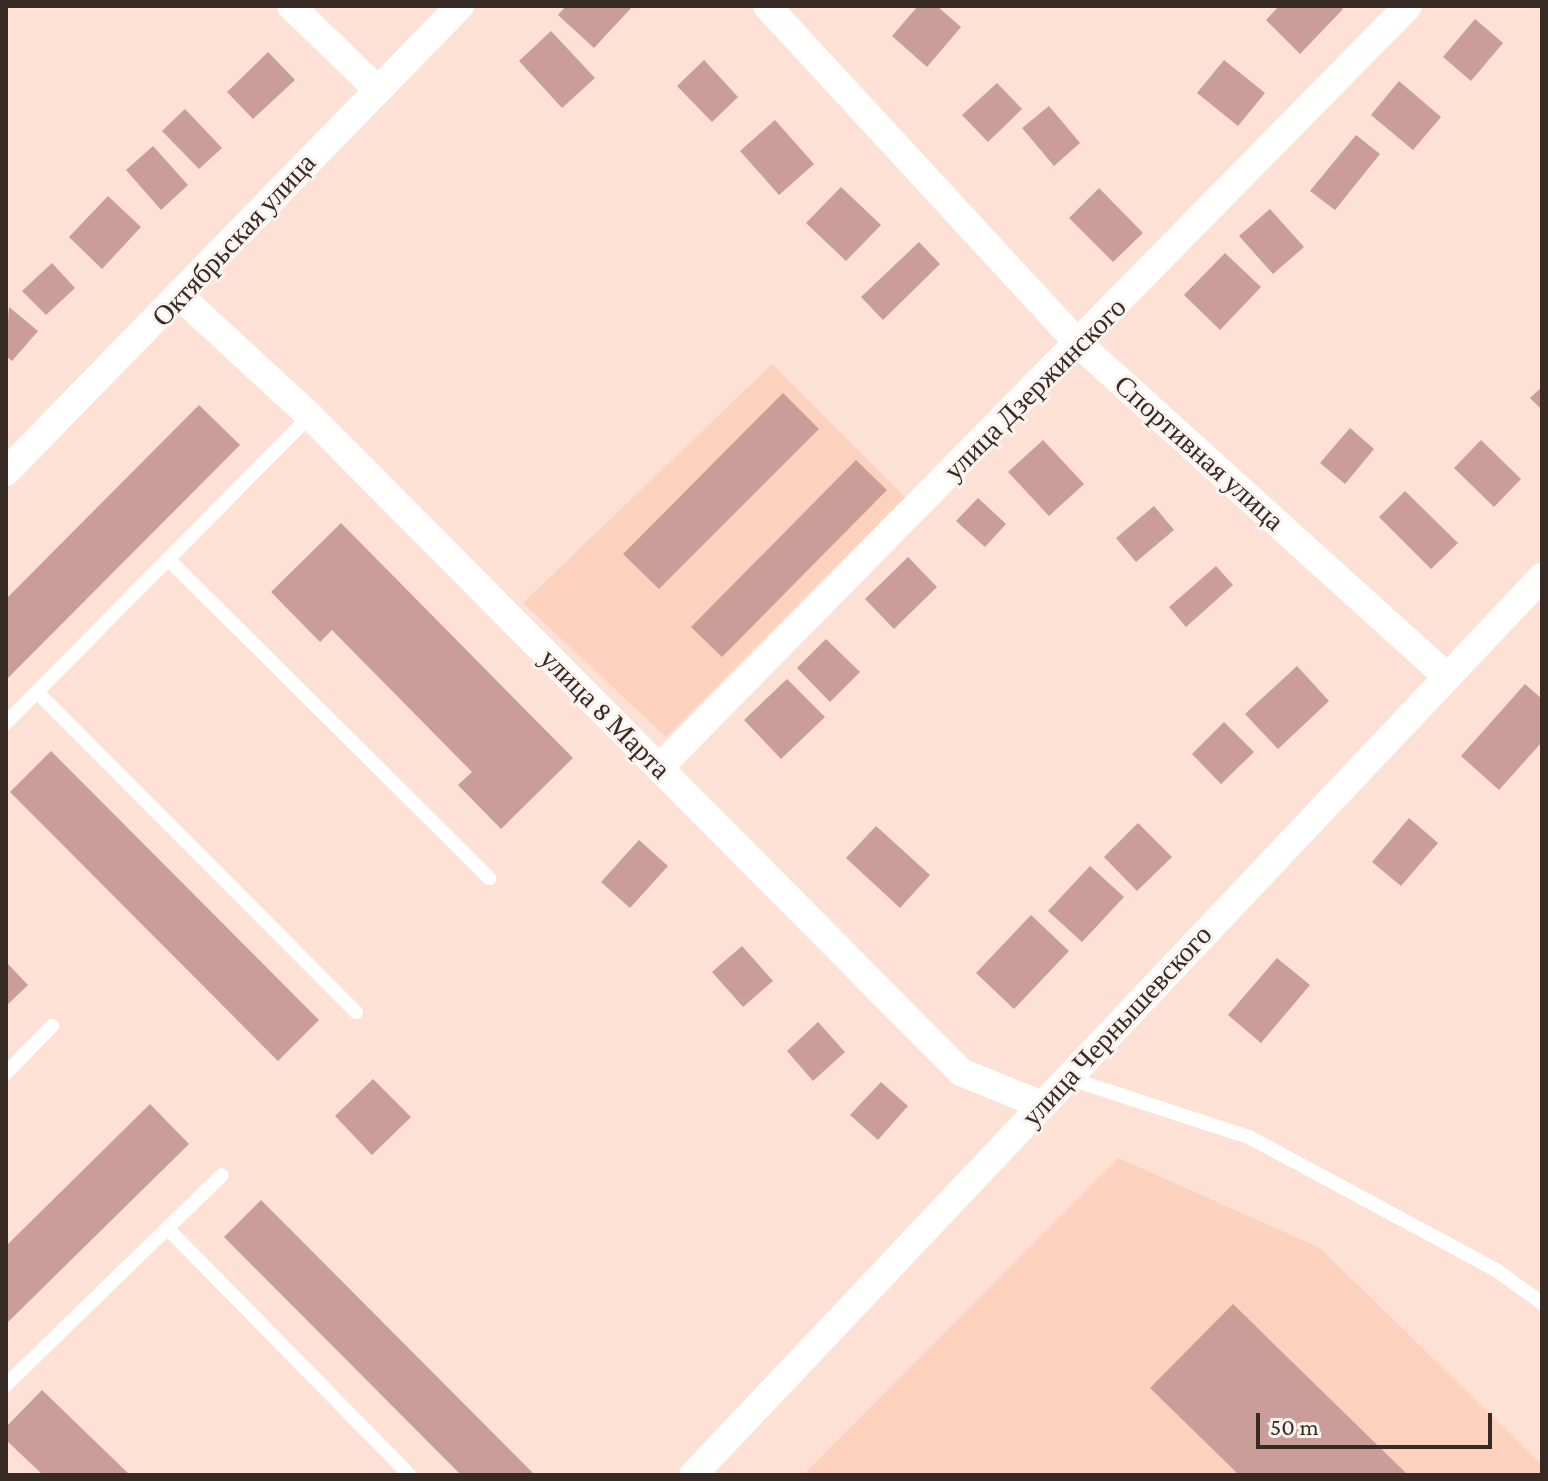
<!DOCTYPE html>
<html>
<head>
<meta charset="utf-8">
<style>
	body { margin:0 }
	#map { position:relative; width:1548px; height:1481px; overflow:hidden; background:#fde1d4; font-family:"Crimson Pro",serif }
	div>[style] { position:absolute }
	.built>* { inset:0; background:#fcd2bf }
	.building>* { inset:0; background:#cb9d99 }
	.lane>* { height:14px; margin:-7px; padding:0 7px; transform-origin:7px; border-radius:7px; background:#fff }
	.street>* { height:28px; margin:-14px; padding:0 14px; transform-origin:14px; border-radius:14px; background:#fff }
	span { translate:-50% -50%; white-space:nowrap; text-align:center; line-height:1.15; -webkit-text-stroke:6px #faf3f0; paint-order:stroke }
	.street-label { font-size:28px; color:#372a24 }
	.frame { position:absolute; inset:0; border:8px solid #372a24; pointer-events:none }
	.scale { position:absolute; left:1256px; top:1413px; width:236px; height:36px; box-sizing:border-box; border:4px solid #372a24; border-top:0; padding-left:10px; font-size:24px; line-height:28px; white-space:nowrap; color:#372a24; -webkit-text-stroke:6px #faf3f0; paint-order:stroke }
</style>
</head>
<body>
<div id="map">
	<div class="built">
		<i style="clip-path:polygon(772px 364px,905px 497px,666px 737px,523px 603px)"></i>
		<i style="clip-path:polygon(1118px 1158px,1320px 1248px,1542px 1465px,1542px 1475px,803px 1475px)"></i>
	</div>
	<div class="building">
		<i style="clip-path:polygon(566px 6px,633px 6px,594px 48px,558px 15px)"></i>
		<i style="clip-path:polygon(918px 6px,937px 6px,961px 27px,927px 67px,892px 36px)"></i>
		<i style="clip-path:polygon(1279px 6px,1340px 6px,1343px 9px,1300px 54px,1266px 20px)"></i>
		<i style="clip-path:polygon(1475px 19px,1503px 43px,1471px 81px,1443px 57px)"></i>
		<i style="clip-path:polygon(551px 31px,595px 78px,562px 108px,519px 61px)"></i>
		<i style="clip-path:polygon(268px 52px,295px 80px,253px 119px,227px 92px)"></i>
		<i style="clip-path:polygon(704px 60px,738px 97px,712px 122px,677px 86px)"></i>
		<i style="clip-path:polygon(1224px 60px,1265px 93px,1238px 126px,1197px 93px)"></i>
		<i style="clip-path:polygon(1399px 81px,1441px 117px,1413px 150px,1371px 115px)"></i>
		<i style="clip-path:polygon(997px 83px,1022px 109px,988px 142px,962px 115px)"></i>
		<i style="clip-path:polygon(1049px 106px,1080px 143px,1054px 166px,1022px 128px)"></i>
		<i style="clip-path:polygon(185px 109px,222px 148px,199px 169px,162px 131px)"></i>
		<i style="clip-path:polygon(775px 120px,814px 164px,779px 195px,740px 151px)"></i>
		<i style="clip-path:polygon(1356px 135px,1380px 154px,1335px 210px,1310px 191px)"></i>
		<i style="clip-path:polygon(153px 146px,188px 185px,161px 210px,126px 170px)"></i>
		<i style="clip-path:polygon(841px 187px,881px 225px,846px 261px,806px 223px)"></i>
		<i style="clip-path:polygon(1099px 188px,1143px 233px,1113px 262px,1069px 218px)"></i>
		<i style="clip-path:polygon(108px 196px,141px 227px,102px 269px,69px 237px)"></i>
		<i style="clip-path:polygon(1270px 209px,1304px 247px,1273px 274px,1239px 236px)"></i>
		<i style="clip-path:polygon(919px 242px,940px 264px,883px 320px,861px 297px)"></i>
		<i style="clip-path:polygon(1225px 253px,1261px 287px,1220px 330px,1184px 295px)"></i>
		<i style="clip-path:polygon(52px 263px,75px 288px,46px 315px,22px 291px)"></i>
		<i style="clip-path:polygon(9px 307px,38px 331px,12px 361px,6px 356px)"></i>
		<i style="clip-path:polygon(1542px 387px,1542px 410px,1530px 398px)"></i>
		<i style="clip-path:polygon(783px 393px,819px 429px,659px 589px,623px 554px)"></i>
		<i style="clip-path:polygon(199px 405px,240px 445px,6px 680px,6px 599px)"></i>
		<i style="clip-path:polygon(1350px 428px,1374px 449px,1345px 484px,1320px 463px)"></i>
		<i style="clip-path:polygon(1043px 440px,1084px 484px,1049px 516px,1008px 472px)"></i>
		<i style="clip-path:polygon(1481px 440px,1521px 479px,1494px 507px,1454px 468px)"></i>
		<i style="clip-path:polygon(856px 460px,887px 490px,722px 657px,691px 627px)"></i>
		<i style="clip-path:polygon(1405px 491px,1458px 543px,1431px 569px,1379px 517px)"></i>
		<i style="clip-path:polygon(978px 498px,1006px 524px,985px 547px,956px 521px)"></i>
		<i style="clip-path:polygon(1154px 506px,1174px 530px,1136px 562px,1116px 538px)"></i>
		<i style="clip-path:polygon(341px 523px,573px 758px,501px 829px,458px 785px,472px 772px,332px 630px,320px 642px,271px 592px)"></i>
		<i style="clip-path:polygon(908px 557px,937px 587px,894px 629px,865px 599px)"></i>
		<i style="clip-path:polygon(1216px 566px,1233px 585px,1186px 627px,1169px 607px)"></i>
		<i style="clip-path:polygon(826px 639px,860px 672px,830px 702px,797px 668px)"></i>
		<i style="clip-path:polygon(1297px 666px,1329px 701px,1278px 749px,1245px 714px)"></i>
		<i style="clip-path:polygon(787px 679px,825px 717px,781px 759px,744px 720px)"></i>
		<i style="clip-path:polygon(1525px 684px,1542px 699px,1542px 742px,1499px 790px,1461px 756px)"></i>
		<i style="clip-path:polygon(1224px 722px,1254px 752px,1221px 784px,1192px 754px)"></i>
		<i style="clip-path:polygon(51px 751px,319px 1020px,278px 1061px,10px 792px)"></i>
		<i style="clip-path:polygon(1409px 818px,1438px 843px,1401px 886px,1372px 862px)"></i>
		<i style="clip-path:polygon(1138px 823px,1172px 857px,1137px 891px,1104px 857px)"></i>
		<i style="clip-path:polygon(876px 826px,930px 875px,900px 908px,846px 858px)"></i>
		<i style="clip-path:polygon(639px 840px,668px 866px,630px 908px,601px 882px)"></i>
		<i style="clip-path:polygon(1090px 866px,1124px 897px,1082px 942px,1048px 911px)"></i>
		<i style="clip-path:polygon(1031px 915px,1069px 951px,1014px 1009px,976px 973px)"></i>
		<i style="clip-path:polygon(742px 946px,773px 981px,743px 1007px,712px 972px)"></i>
		<i style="clip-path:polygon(1277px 958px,1310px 985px,1261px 1043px,1228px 1015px)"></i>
		<i style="clip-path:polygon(6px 962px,28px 985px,6px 1006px)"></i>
		<i style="clip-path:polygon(818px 1022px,845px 1052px,813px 1081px,787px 1051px)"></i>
		<i style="clip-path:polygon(373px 1079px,411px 1117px,372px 1155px,335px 1116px)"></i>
		<i style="clip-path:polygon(881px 1082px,908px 1106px,878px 1140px,850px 1115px)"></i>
		<i style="clip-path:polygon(150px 1104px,189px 1144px,6px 1324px,6px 1246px)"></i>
		<i style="clip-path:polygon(261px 1200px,535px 1475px,461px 1475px,224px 1237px)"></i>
		<i style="clip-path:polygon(1233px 1304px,1408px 1475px,1239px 1475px,1150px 1388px)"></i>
		<i style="clip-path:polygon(42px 1390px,130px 1475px,43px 1475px,6px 1440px,6px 1427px)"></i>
	</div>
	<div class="lane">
		<i style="left:168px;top:559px;width:453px;rotate:44.8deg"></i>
		<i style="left:37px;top:692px;width:452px;rotate:45.1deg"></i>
		<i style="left:6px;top:723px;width:432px;rotate:-45.3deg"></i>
		<i style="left:6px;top:1073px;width:66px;rotate:-45.6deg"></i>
		<i style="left:1068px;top:1078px;width:190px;rotate:18.1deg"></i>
		<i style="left:1249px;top:1137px;width:281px;rotate:28.3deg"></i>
		<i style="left:1496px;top:1270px;width:57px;rotate:35.7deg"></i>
		<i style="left:167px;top:1228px;width:346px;rotate:45.5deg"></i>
		<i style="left:6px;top:1385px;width:301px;rotate:-44.2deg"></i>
	</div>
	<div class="street">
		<i style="left:291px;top:6px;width:117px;rotate:44deg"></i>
		<i style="left:767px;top:6px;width:461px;rotate:47.3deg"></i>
		<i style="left:1080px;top:345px;width:495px;rotate:42.1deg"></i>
		<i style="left:183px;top:299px;width:173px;rotate:42.7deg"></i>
		<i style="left:310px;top:416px;width:924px;rotate:45.22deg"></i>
		<i style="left:961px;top:1072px;width:87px;rotate:22.2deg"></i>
		<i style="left:6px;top:472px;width:651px;rotate:-45.75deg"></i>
		<i style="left:659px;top:768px;width:1068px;rotate:-45.49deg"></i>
		<i style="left:693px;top:1475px;width:1236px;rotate:-46.61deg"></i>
	</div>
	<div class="street-label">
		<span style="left:234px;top:240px;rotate:-47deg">Октябрьская улица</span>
		<span style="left:1035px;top:389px;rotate:-45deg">улица Дзержинского</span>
		<span style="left:1199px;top:453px;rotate:42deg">Спортивная улица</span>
		<span style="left:605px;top:714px;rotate:45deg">улица 8 Марта</span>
		<span style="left:1117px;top:1026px;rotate:-47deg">улица Чернышевского</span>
	</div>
	<div class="frame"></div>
	<div class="scale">50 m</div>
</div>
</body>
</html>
